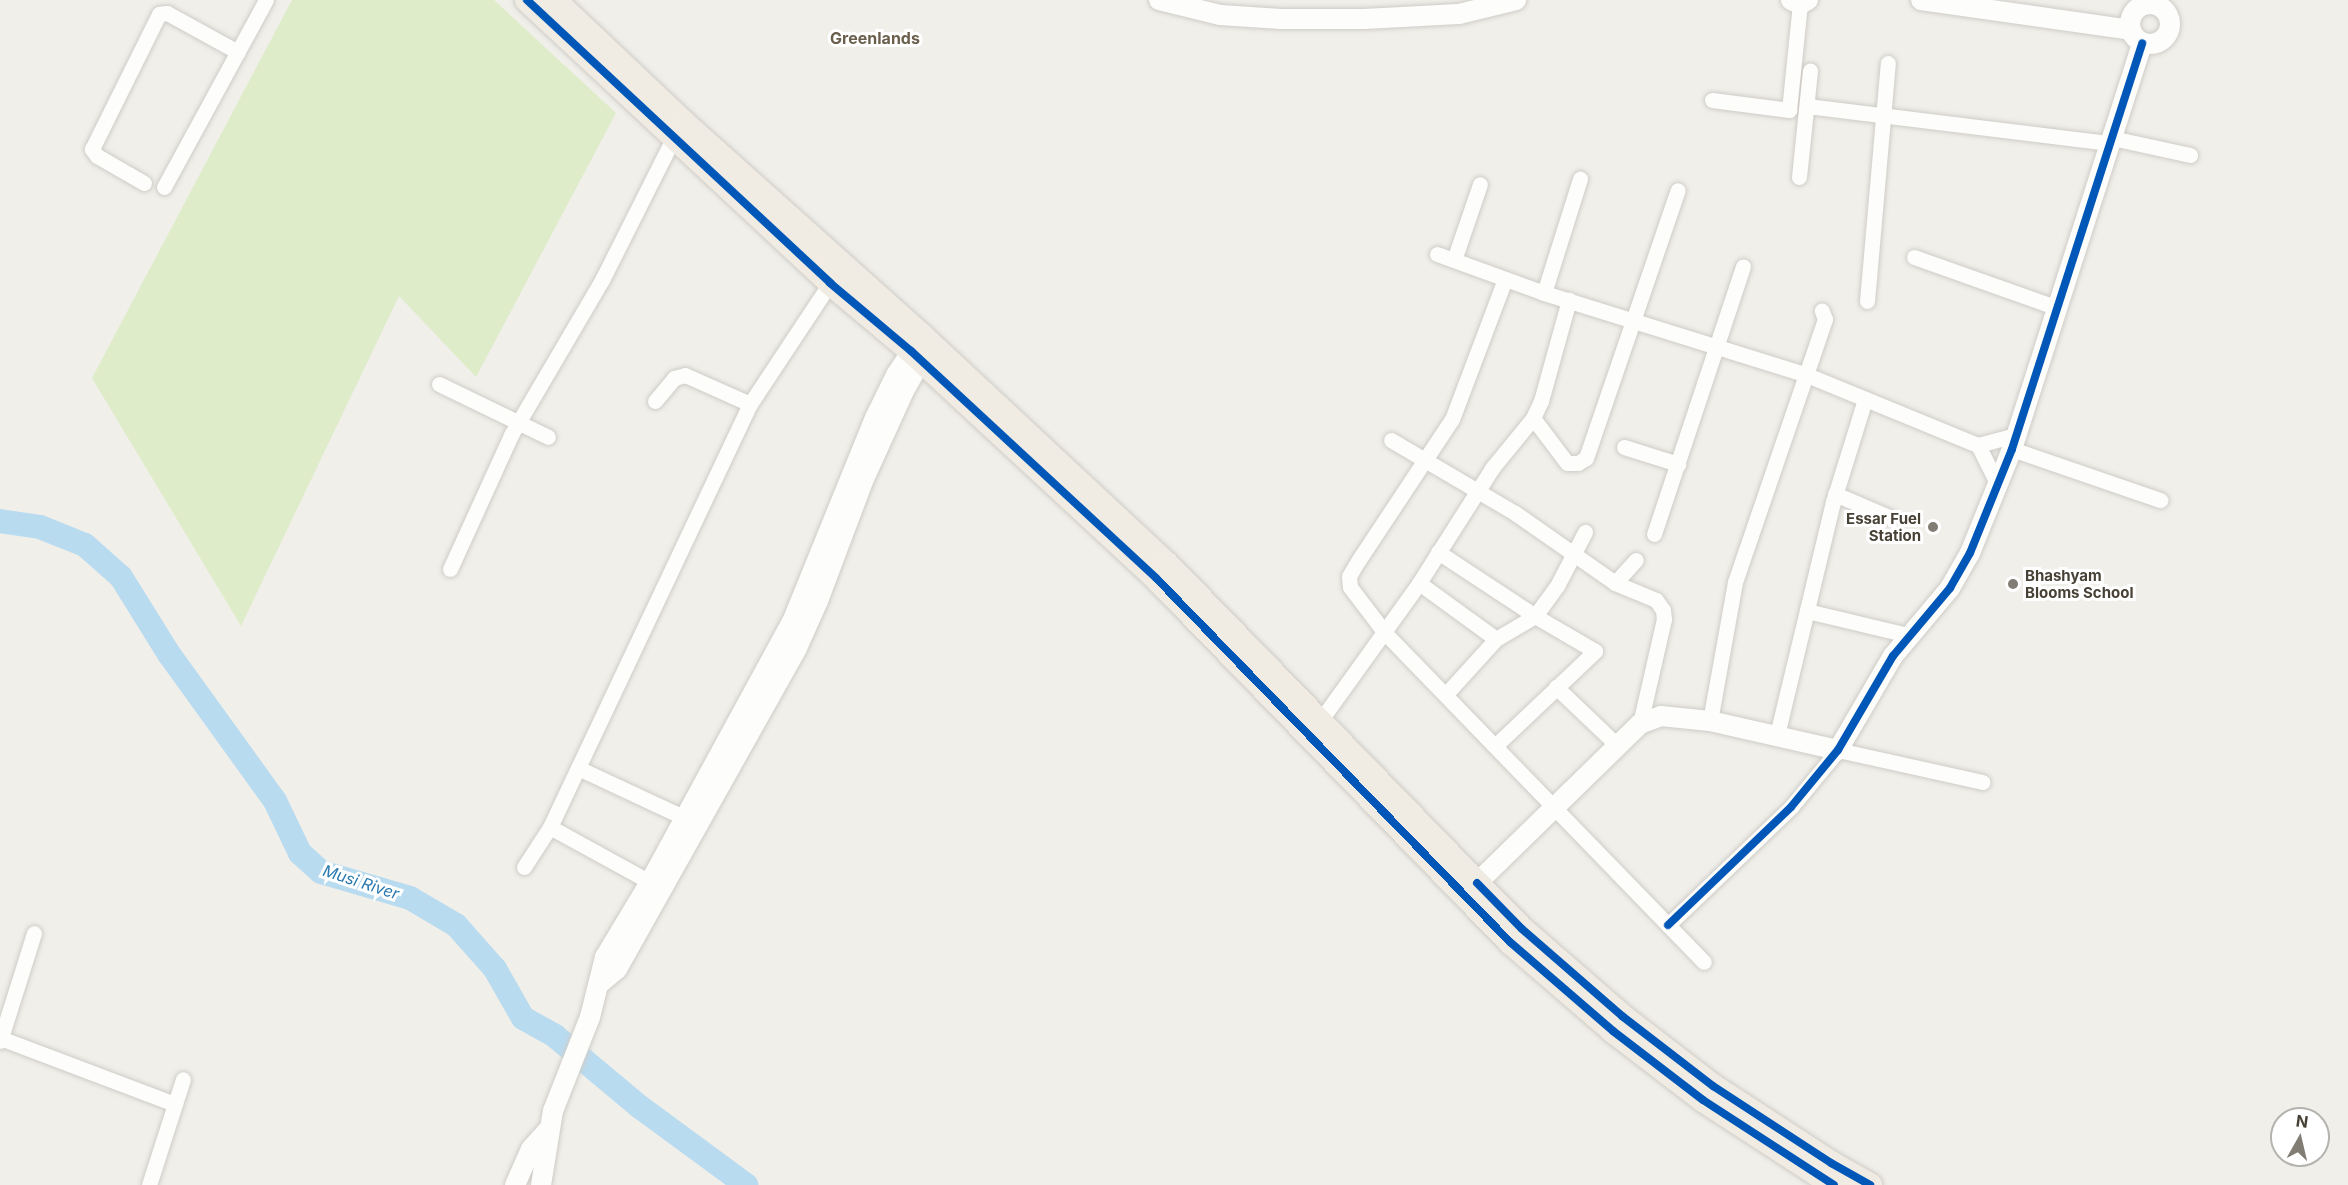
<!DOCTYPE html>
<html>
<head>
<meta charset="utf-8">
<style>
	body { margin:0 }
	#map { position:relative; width:2348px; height:1185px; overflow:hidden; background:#f0efea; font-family:Inter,sans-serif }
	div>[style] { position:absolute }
	.green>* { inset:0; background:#deecc9 }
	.river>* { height:24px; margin:-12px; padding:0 12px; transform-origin:12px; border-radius:12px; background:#b9dbf0 }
	.roads { filter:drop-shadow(0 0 2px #cfccc7) drop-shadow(0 0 2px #cfccc7) }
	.minor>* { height:15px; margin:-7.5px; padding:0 7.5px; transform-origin:7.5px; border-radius:7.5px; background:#fdfdfc }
	.tertiary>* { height:20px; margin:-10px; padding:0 10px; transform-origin:10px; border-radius:10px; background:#fdfdfc }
	.tertiary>.ring { margin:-10px; padding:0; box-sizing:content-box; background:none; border:20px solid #fdfdfc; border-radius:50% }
	.primary>* { height:24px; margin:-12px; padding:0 12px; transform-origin:12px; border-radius:12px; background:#f1ece3 }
	.cycleway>* { height:8px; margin:-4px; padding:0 4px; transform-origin:4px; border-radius:4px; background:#0057b8 }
	.dots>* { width:16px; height:16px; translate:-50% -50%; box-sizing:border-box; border:3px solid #fff; border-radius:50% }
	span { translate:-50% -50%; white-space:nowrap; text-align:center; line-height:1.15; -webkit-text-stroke:6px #fff; paint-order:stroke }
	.poi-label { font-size:15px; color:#474035; font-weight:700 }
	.right { translate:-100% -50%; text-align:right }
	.left { translate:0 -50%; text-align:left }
	.neighbourhood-label { font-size:16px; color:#6a5e4c; font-weight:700 }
	.water-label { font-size:16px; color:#2979af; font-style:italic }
	.north { position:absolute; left:2270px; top:1107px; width:60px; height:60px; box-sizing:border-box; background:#fff; border:2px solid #b5b3ae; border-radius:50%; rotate:8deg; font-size:16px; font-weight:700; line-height:24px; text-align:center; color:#474035 }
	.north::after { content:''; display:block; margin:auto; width:21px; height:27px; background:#827d74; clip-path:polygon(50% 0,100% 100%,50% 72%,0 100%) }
</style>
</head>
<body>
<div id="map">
	<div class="green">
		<i style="clip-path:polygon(292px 0,494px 0,616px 113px,476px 377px,399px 296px,241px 626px,92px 378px)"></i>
	</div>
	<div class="river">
		<i style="left:0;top:521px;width:40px;rotate:8.5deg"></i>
		<i style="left:40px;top:527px;width:48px;rotate:21.8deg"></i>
		<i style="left:85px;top:545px;width:48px;rotate:41.6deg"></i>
		<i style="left:121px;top:577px;width:91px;rotate:58.1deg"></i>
		<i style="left:169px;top:654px;width:181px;rotate:54.2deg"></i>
		<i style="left:275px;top:801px;width:58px;rotate:64.3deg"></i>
		<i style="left:300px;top:853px;width:28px;rotate:42deg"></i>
		<i style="left:321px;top:872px;width:93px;rotate:16.3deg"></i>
		<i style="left:410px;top:898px;width:53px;rotate:30.4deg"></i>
		<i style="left:456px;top:925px;width:59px;rotate:48.4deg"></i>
		<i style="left:495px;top:969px;width:56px;rotate:60.3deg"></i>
		<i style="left:523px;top:1018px;width:37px;rotate:29deg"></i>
		<i style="left:555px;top:1036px;width:111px;rotate:39.9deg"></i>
		<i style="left:640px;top:1107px;width:132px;rotate:36.3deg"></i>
	</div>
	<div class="roads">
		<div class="minor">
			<i style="left:1712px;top:100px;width:78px;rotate:7.4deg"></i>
			<i style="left:1789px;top:110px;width:107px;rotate:-84.1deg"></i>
			<i style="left:1807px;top:106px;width:305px;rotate:7deg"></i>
			<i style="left:2112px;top:138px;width:80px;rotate:12.3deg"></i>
			<i style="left:1799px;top:177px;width:107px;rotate:-84.1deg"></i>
			<i style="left:144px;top:183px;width:54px;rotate:-150.1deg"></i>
			<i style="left:97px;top:156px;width:9px;rotate:-126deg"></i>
			<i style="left:92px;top:149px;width:151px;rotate:-63.6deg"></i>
			<i style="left:159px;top:14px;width:8px;rotate:-7deg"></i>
			<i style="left:167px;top:13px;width:81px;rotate:28.8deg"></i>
			<i style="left:164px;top:187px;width:213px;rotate:-61.4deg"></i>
			<i style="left:1437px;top:254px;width:114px;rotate:20deg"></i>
			<i style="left:1544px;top:293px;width:275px;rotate:17.3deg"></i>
			<i style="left:1807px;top:375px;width:185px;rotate:22.3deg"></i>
			<i style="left:1978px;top:445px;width:42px;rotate:63.4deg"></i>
			<i style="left:1914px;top:257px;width:153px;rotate:19.5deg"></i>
			<i style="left:1454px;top:260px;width:80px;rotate:-71.1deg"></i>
			<i style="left:1505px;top:279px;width:150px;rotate:110.7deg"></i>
			<i style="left:1452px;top:419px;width:170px;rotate:123.5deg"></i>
			<i style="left:1358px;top:561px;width:17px;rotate:121deg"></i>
			<i style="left:1349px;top:576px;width:11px;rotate:85deg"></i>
			<i style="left:1350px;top:587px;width:58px;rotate:52.7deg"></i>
			<i style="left:1385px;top:633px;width:458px;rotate:45.9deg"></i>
			<i style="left:1544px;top:293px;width:120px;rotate:-72.5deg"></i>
			<i style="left:1867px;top:301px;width:239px;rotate:-85deg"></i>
			<i style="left:439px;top:384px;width:121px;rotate:25.9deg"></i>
			<i style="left:655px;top:401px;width:30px;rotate:-50deg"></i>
			<i style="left:674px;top:378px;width:11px;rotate:-15deg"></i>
			<i style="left:685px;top:375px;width:71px;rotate:24deg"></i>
			<i style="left:1533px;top:418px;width:56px;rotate:52.9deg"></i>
			<i style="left:1567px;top:463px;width:11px"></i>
			<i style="left:1578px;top:463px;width:9px;rotate:-32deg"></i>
			<i style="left:1586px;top:458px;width:283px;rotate:-71.1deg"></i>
			<i style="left:1391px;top:440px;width:144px;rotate:30.5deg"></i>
			<i style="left:1515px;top:513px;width:122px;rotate:35deg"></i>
			<i style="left:1615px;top:583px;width:31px;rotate:-48deg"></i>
			<i style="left:1978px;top:445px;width:39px;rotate:-15deg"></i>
			<i style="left:1624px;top:447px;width:57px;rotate:17.5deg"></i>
			<i style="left:2012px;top:449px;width:157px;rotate:19deg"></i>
			<i style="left:1835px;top:494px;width:59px;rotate:23.1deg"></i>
			<i style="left:1654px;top:534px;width:282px;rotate:-71.6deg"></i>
			<i style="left:1438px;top:552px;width:116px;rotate:33.4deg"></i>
			<i style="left:1535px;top:616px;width:45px;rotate:149.5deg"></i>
			<i style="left:1496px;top:639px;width:74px;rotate:132.3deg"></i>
			<i style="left:450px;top:569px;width:147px;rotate:-65.5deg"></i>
			<i style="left:511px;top:435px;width:180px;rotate:-59.6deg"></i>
			<i style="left:602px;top:280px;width:158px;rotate:-63.3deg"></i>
			<i style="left:1419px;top:583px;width:95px;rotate:36deg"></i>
			<i style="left:1615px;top:583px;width:44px;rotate:22.5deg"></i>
			<i style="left:1656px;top:600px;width:12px;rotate:55deg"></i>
			<i style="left:1663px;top:610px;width:9px;rotate:84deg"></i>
			<i style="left:1664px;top:619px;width:108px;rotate:102.9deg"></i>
			<i style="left:1807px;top:611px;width:108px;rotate:13.4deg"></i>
			<i style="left:1556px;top:687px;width:86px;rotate:43.6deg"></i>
			<i style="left:1320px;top:721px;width:170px;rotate:-54.3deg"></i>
			<i style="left:1419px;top:583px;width:138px;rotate:-57.5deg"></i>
			<i style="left:1493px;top:467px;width:63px;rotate:-50.8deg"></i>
			<i style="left:1533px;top:418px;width:19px;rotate:-65deg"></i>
			<i style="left:1541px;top:401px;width:105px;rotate:-74.5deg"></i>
			<i style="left:1710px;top:721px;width:141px;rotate:-79.8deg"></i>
			<i style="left:1735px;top:582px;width:278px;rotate:-71.1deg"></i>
			<i style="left:1825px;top:319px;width:9px;rotate:-111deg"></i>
			<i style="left:1777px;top:735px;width:240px;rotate:-76.5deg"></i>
			<i style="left:1833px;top:502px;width:108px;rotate:-72.7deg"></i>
			<i style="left:1495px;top:746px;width:138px;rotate:-43.5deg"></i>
			<i style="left:1595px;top:651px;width:69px;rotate:-149.7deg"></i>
			<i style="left:1535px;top:616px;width:37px;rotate:-54deg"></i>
			<i style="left:1557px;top:586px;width:61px;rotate:-62.6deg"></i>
			<i style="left:578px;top:768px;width:118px;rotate:25deg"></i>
			<i style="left:524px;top:867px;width:48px;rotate:-57deg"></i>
			<i style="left:650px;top:882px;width:114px;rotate:-151.2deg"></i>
			<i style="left:550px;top:827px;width:468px;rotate:-64.7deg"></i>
			<i style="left:750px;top:404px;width:145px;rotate:-56.5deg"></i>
			<i style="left:1668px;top:925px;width:170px;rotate:-43.8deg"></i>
			<i style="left:1791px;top:807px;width:74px;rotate:-50.5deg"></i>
			<i style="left:1838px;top:750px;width:148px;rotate:12.5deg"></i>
			<i style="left:0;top:1038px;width:187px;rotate:20.7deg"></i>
			<i style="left:0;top:1041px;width:113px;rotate:-72.5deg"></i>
			<i style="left:149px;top:1185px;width:111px;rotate:-72.2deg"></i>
		</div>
		<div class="tertiary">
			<i style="left:1159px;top:0;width:63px;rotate:13.8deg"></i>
			<i style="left:1220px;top:15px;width:61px;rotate:3.8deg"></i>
			<i style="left:1281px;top:19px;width:83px"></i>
			<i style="left:1364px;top:19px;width:95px;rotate:-3deg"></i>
			<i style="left:1459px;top:14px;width:59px;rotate:-13.8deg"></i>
			<i style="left:1791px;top:0;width:10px;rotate:24deg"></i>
			<i style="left:1800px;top:4px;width:9px;rotate:-27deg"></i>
			<i style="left:1921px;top:0;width:212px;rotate:8.1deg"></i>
			<i class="ring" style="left:2130px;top:4px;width:20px;height:20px"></i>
			<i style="left:1477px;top:883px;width:228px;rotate:-44.3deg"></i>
			<i style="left:1640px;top:724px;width:22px;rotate:-21deg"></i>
			<i style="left:1661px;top:716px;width:49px;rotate:5.8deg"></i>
			<i style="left:1710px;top:721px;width:131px;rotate:12.8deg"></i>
			<i style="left:1838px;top:750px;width:109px;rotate:-59.7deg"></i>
			<i style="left:1893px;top:656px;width:89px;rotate:-50deg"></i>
			<i style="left:1950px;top:588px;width:40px;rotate:-60.3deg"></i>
			<i style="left:1970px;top:553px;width:112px;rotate:-68deg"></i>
			<i style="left:2012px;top:449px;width:426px;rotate:-72.2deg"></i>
			<i style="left:599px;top:984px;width:23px;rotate:-40deg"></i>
			<i style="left:617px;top:969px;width:368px;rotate:-60.7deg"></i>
			<i style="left:797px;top:648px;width:51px;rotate:-65.9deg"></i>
			<i style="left:818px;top:601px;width:128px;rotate:-69.4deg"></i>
			<i style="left:863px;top:481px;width:101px;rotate:-65.5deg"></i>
			<i style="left:905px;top:389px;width:45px;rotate:-60.6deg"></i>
			<i style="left:515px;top:1185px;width:39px;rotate:-66deg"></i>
			<i style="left:531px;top:1149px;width:27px;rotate:-48deg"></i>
			<i style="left:541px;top:1185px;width:75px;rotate:-80.8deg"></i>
			<i style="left:553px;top:1111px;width:101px;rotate:-68.5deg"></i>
			<i style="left:590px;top:1017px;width:62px;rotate:-76deg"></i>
			<i style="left:605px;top:957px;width:87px;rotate:-59deg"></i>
			<i style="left:650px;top:882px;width:296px;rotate:-61.4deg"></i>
			<i style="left:792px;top:622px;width:220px;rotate:-67.9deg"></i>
			<i style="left:875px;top:418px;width:48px;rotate:-64deg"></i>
			<i style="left:896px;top:375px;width:42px;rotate:-56.7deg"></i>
		</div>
		<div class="primary">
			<i style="left:527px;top:0;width:415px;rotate:43deg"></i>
			<i style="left:830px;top:283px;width:106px;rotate:40deg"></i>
			<i style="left:911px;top:351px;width:334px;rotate:42.8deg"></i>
			<i style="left:1156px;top:578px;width:508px;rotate:45.8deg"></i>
			<i style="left:1510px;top:942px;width:136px;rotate:40.8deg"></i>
			<i style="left:1613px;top:1031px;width:113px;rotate:37.5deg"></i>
			<i style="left:1703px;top:1100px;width:156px;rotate:33deg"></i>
			<i style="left:554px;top:0;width:179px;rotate:43.4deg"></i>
			<i style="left:684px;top:123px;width:319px;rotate:41.8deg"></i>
			<i style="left:922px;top:336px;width:336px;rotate:43deg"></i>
			<i style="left:1168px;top:565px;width:508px;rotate:45.8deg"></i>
			<i style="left:1522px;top:929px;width:133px;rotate:41deg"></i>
			<i style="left:1622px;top:1016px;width:115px;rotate:37.6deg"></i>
			<i style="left:1713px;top:1086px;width:141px;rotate:33.1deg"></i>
			<i style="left:1831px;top:1163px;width:45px;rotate:29.4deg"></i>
		</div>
	</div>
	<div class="cycleway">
		<i style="left:527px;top:0;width:415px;rotate:43deg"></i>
		<i style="left:830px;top:283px;width:106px;rotate:40deg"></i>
		<i style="left:911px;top:351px;width:334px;rotate:42.8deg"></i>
		<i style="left:1156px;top:578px;width:508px;rotate:45.8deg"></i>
		<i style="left:1510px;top:942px;width:136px;rotate:40.8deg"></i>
		<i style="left:1613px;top:1031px;width:113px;rotate:37.5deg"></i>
		<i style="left:1703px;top:1100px;width:156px;rotate:33deg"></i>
		<i style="left:1477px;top:883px;width:64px;rotate:45.6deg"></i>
		<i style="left:1522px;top:929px;width:133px;rotate:41deg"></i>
		<i style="left:1622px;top:1016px;width:115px;rotate:37.6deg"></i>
		<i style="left:1713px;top:1086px;width:141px;rotate:33.1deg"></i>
		<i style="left:1831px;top:1163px;width:45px;rotate:29.4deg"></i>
		<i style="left:1668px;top:925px;width:170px;rotate:-43.8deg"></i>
		<i style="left:1791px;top:807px;width:74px;rotate:-50.5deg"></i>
		<i style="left:1838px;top:750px;width:109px;rotate:-59.7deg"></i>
		<i style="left:1893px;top:656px;width:89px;rotate:-50deg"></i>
		<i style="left:1950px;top:588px;width:40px;rotate:-60.3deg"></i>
		<i style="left:1970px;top:553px;width:112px;rotate:-68deg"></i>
		<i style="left:2012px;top:449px;width:426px;rotate:-72.2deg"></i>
	</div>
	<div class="dots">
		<i style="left:1933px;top:527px;background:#827d74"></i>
		<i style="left:2013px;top:584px;background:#827d74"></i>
	</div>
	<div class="poi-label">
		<span class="right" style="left:1921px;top:527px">Essar Fuel<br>Station</span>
		<span class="left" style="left:2025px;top:584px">Bhashyam<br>Blooms School</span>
	</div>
	<div class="neighbourhood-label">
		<span style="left:875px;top:38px">Greenlands</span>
	</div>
	<div class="water-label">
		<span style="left:361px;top:882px;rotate:18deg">Musi River</span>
	</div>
	<div class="north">N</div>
</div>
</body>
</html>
